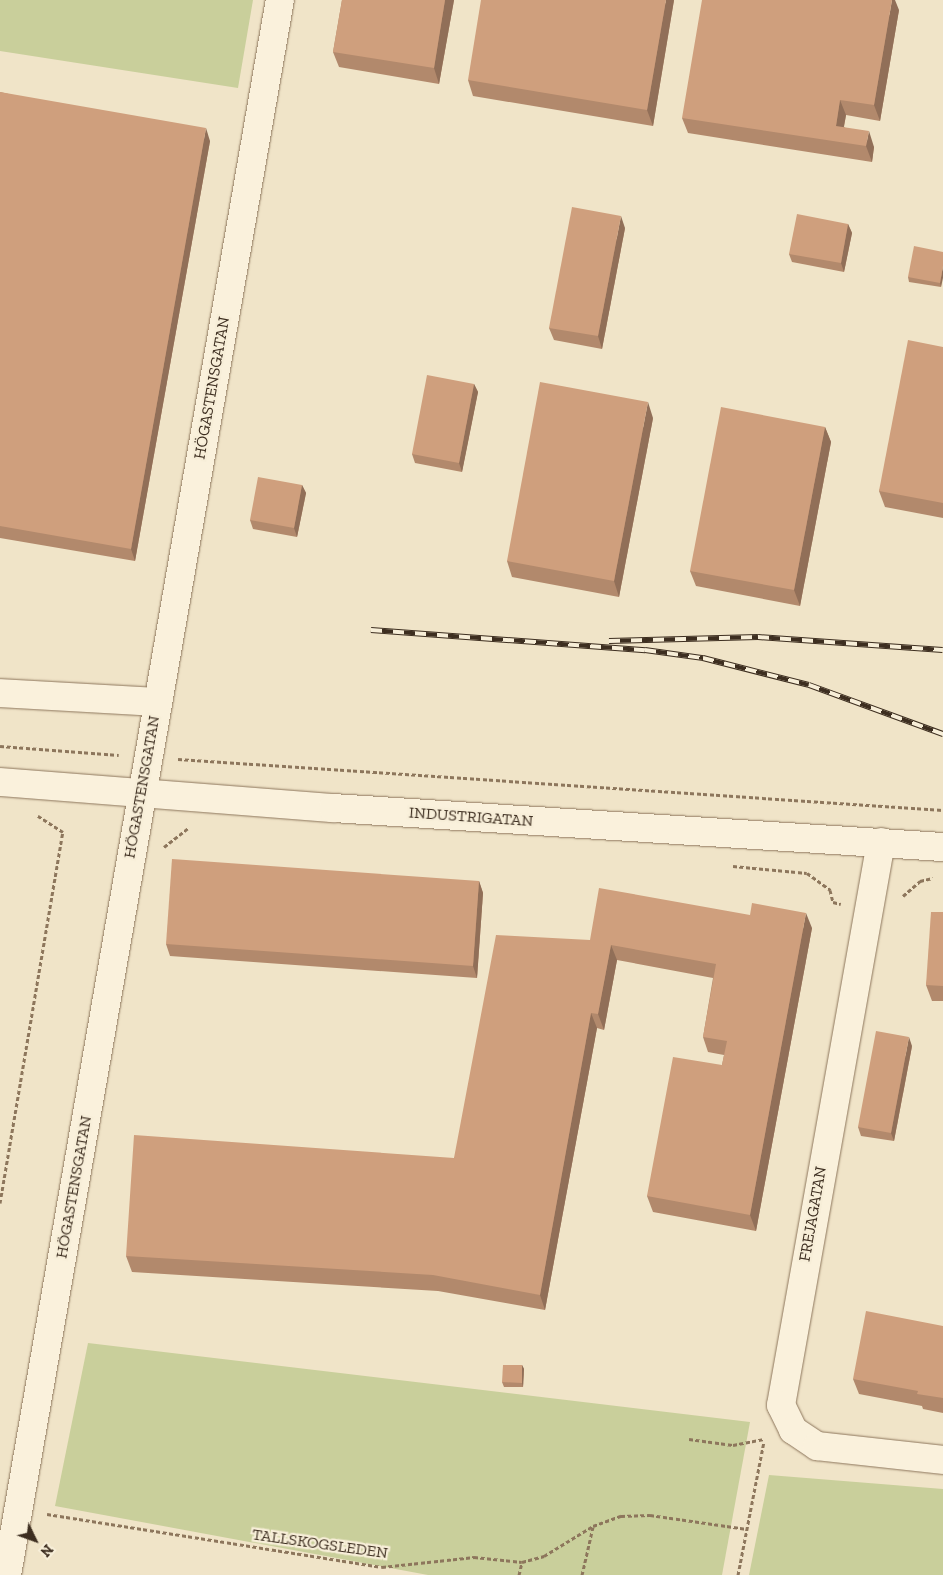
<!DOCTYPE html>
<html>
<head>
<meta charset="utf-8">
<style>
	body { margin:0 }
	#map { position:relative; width:943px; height:1575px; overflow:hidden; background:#f0e4c8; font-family:"Zilla Slab",serif }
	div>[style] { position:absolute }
	.green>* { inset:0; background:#c9cf9b }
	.path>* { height:3px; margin-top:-1.5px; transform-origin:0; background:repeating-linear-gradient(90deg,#8d765c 0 4px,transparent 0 6.5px) }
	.roads { filter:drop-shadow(0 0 1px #8d765c) drop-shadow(0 0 1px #8d765c) }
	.minor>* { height:28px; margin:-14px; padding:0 14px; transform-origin:14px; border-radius:14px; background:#faf1dc }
	.rail>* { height:5.5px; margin-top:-2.75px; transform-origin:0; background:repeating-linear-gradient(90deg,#f7eed8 0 11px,#3d2e20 0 22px); box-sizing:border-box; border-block:1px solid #3d2e20 }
	.wall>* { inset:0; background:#b2896c }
	.shaded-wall>* { inset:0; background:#916f58 }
	.building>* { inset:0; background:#cf9f7d }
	span { translate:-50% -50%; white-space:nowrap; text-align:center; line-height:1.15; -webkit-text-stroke:4.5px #f7eed8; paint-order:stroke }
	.street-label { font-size:16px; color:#3d2e20 }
	.north { position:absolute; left:10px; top:1515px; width:50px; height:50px; -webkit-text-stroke:4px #f7eed8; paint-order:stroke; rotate:132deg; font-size:14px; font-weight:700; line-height:20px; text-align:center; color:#3d2e20 }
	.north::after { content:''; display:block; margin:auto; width:18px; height:22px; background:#3d2e20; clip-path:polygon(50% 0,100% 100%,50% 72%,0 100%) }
</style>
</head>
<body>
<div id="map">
	<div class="green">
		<i style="clip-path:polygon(0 0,253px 0,238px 88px,0 51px)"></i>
		<i style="clip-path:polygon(88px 1343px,750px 1422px,722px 1575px,428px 1575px,55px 1506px)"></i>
		<i style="clip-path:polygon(769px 1475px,943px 1489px,943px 1575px,749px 1575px)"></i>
	</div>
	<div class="path">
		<i style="left:0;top:746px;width:119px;rotate:4.3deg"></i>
		<i style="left:178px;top:759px;width:767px;rotate:3.81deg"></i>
		<i style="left:164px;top:847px;width:31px;rotate:-38deg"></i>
		<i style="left:733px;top:866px;width:74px;rotate:5.4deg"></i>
		<i style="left:807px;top:873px;width:29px;rotate:36deg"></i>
		<i style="left:830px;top:890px;width:12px;rotate:76deg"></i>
		<i style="left:833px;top:902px;width:8px;rotate:14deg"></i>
		<i style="left:903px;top:896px;width:23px;rotate:-41deg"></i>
		<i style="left:920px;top:881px;width:13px;rotate:-13deg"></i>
		<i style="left:0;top:1203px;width:376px;rotate:-80.4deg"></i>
		<i style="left:63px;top:832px;width:30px;rotate:-147deg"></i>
		<i style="left:689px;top:1439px;width:44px;rotate:7.8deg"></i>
		<i style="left:733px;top:1445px;width:32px;rotate:-11deg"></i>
		<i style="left:47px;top:1514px;width:339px;rotate:9deg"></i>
		<i style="left:382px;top:1567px;width:93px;rotate:-6.2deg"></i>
		<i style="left:474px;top:1557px;width:48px;rotate:5.9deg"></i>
		<i style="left:522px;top:1562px;width:23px;rotate:-15deg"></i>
		<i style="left:544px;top:1556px;width:57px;rotate:-31.5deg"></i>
		<i style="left:593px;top:1526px;width:30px;rotate:-20deg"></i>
		<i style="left:621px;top:1516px;width:29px;rotate:-2deg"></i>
		<i style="left:650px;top:1515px;width:98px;rotate:8.2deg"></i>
		<i style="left:519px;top:1575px;width:13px;rotate:-77deg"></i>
		<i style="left:582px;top:1575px;width:49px;rotate:-77.1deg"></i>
		<i style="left:738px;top:1575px;width:136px;rotate:-79deg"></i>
	</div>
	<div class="roads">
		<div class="minor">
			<i style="left:0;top:693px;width:157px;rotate:3.3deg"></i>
			<i style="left:0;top:782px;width:334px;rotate:4.5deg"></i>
			<i style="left:333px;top:808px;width:611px;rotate:3.66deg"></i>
			<i style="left:881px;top:842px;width:572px;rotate:100.07deg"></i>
			<i style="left:781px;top:1405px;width:28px;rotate:64deg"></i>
			<i style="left:793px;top:1430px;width:29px;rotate:34deg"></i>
			<i style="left:817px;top:1446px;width:127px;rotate:6.3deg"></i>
			<i style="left:7px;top:1575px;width:1598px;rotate:-80.17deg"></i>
		</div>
	</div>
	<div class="rail">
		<i style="left:371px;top:630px;width:275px;rotate:4.2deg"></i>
		<i style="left:645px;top:650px;width:59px;rotate:7.9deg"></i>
		<i style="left:703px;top:658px;width:109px;rotate:14.3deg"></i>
		<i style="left:809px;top:685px;width:143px;rotate:20.1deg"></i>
		<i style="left:609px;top:641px;width:149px;rotate:-1.5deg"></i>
		<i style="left:758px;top:637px;width:185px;rotate:4deg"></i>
	</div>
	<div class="wall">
		<i style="clip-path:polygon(342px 0,454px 0,439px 84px,339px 67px,333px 52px)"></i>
		<i style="clip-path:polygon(674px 0,653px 126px,473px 96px,468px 80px)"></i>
		<i style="clip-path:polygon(899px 10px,880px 121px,846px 115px,844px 127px,874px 147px,872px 162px,688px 133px,682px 118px)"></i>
		<i style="clip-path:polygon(0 92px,210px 141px,135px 561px,0 538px)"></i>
		<i style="clip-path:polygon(848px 224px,852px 233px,844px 272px,792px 262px,789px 254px)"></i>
		<i style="clip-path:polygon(625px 228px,602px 349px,554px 340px,549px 328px)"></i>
		<i style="clip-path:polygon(943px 252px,941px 287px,909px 282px,908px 277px)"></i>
		<i style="clip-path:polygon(943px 347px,943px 518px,885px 507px,879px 491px)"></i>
		<i style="clip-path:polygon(474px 384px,478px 392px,462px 472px,415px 463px,412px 454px)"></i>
		<i style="clip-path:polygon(653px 418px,619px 597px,512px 577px,507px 561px)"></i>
		<i style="clip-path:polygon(825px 427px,831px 442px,800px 606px,696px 586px,690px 571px)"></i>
		<i style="clip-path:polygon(302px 485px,306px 493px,297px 537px,253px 529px,250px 520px)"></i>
		<i style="clip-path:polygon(479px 881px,483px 893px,477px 978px,170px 956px,166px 944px)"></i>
		<i style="clip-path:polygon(943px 912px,943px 1001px,932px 1001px,926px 985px)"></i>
		<i style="clip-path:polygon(812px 928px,756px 1231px,653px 1212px,647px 1196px,722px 1065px,724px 1055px,708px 1052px,703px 1037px,713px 978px,617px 960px,604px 1030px,597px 1028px,545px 1310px,438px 1291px,132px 1272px,126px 1256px,454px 1158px,590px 940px)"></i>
		<i style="clip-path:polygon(912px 1046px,894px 1141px,861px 1136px,858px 1127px)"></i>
		<i style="clip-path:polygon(943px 1326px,943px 1413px,923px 1409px,922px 1406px,859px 1394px,853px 1379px)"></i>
		<i style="clip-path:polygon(522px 1365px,524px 1369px,523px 1387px,504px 1387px,502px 1382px)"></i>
	</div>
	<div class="shaded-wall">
		<i style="clip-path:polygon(445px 0,454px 0,439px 84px,434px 68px)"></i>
		<i style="clip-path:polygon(666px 0,674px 0,653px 126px,647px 110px)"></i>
		<i style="clip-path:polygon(892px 0,895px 0,899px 10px,880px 121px,874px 105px)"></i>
		<i style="clip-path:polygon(840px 100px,846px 115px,841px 141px,836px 126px)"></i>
		<i style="clip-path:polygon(206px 128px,210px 141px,135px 561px,131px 549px)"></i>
		<i style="clip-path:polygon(869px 131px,874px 147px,872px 162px,866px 146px)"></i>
		<i style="clip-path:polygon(621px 216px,625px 228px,602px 349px,598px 336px)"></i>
		<i style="clip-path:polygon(848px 224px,852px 233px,844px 272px,841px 263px)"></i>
		<i style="clip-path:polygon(943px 266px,943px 278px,941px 287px,940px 283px)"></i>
		<i style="clip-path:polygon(474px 384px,478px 392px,462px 472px,459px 463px)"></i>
		<i style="clip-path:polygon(648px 402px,653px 418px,619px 597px,614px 581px)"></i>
		<i style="clip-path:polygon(825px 427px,831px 442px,800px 606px,794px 590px)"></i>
		<i style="clip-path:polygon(302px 485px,306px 493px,297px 537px,294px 528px)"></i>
		<i style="clip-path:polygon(479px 881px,483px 893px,477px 978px,473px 966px)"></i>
		<i style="clip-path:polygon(806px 913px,812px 928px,756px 1231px,750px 1215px)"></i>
		<i style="clip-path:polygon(611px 945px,617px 960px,604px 1030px,598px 1014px)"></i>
		<i style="clip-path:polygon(591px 1013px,597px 1028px,545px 1310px,540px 1295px)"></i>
		<i style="clip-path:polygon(909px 1037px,912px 1046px,894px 1141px,891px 1133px)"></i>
		<i style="clip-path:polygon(522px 1365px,524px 1369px,523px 1387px,522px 1383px)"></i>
	</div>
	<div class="building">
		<i style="clip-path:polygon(342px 0,445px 0,434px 68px,333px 52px)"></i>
		<i style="clip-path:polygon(481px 0,666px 0,647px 110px,468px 80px)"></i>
		<i style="clip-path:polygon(702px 0,892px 0,874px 105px,840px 100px,836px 126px,869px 131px,866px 146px,682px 118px)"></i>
		<i style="clip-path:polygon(0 92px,206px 128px,131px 549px,0 526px)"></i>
		<i style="clip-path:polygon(572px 207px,621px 216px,598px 336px,549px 328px)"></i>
		<i style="clip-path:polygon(797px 214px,848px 224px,841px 263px,789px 254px)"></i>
		<i style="clip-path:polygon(914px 246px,943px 252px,943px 266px,940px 283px,908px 277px)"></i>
		<i style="clip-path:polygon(908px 340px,943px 347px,943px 503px,879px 491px)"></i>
		<i style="clip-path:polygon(427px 375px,474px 384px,459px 463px,412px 454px)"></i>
		<i style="clip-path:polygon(540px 382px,648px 402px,614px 581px,507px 561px)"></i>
		<i style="clip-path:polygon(721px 407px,825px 427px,794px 590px,690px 571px)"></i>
		<i style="clip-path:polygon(258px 477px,302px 485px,294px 528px,250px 520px)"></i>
		<i style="clip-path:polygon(172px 859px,479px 881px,473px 966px,166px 944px)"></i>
		<i style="clip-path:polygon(599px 888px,750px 915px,752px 903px,806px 913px,750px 1215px,647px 1196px,673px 1057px,722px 1065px,727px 1041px,703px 1037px,716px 964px,611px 945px,598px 1014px,591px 1013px,540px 1295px,433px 1275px,126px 1256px,134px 1135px,454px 1158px,496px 935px,590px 940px)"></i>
		<i style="clip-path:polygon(931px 912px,943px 912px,943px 986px,926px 985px)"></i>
		<i style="clip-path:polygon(876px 1031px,909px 1037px,891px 1133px,858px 1127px)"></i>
		<i style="clip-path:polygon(866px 1311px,943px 1326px,943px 1398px,917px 1394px,918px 1391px,853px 1379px)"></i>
		<i style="clip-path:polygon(503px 1365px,522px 1365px,522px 1383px,502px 1382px)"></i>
	</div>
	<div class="street-label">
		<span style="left:212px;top:388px;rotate:-80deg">HÖGASTENSGATAN</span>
		<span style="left:142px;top:787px;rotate:-80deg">HÖGASTENSGATAN</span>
		<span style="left:471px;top:817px;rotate:4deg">INDUSTRIGATAN</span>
		<span style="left:74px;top:1187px;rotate:-80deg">HÖGASTENSGATAN</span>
		<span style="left:813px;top:1214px;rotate:-80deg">FREJAGATAN</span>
		<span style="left:320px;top:1544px;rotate:8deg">TALLSKOGSLEDEN</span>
	</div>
	<div class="north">N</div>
</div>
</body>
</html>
